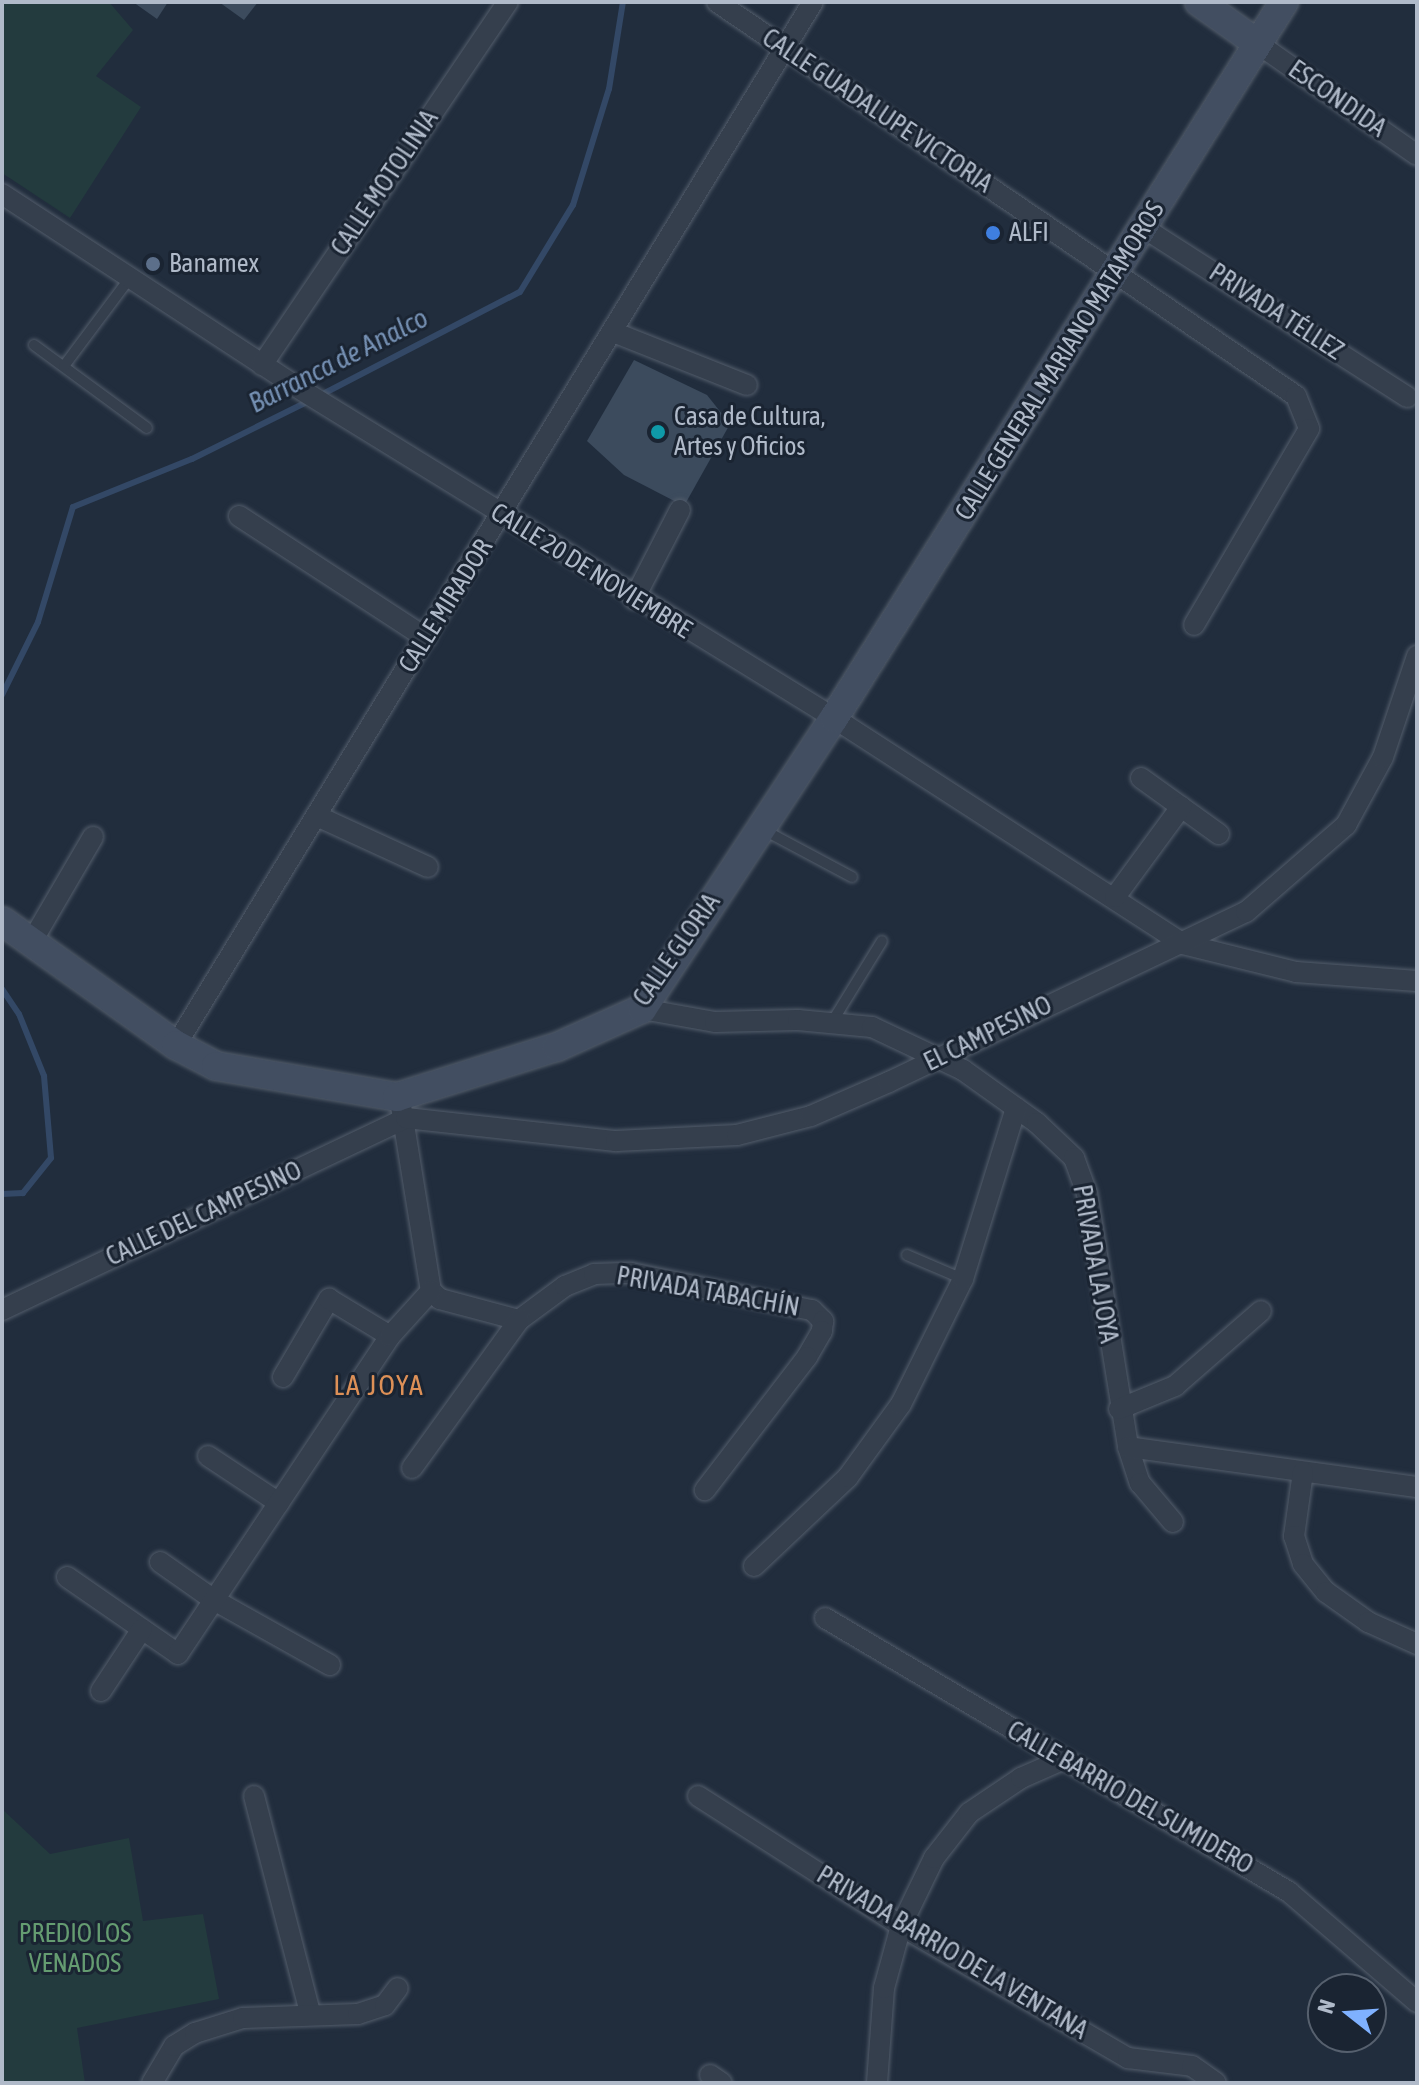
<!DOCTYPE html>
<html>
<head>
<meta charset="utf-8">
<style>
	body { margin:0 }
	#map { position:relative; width:1419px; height:2085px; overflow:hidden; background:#212d3d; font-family:"Asap Condensed",sans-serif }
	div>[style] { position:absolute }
	.green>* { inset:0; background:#233b3e }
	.stream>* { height:6px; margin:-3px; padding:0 3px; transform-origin:3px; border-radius:3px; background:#334866 }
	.building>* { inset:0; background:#3c4b5d }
	.roads { filter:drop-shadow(0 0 2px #535d6b) drop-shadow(0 0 2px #535d6b) }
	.service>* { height:10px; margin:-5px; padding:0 5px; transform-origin:5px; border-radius:5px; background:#353f4d }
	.minor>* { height:20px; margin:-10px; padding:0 10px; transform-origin:10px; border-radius:10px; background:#353f4d }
	.secondary>* { height:28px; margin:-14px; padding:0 14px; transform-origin:14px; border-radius:14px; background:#424e61 }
	.dots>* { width:22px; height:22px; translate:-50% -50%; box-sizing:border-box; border:4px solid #1a2432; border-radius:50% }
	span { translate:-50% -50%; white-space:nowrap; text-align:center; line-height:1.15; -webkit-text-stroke:6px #1a2432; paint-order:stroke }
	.street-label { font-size:26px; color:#b0bac9 }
	.poi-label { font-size:26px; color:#b0bac9 }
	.left { translate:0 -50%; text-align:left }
	.park-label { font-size:26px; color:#659c71 }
	.water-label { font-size:28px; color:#7590b3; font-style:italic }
	.neighbourhood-label { font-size:28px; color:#dd9057; letter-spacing:2px }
	.frame { position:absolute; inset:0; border:4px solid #b0bac9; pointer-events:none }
	.north { position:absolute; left:1307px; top:1973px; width:80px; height:80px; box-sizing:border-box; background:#1a2432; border:2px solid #56606e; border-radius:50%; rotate:287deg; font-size:22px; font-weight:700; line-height:32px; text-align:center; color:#b0bac9 }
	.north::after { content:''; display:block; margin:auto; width:28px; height:36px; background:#7fb1ff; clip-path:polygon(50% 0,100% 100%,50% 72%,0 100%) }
</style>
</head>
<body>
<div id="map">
	<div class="green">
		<i style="clip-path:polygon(2px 2px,109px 2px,133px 30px,96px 76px,141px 107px,70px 218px,2px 173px)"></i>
		<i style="clip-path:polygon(2px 1809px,50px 1854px,129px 1838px,143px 1921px,203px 1914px,219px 1999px,77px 2028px,85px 2083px,2px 2083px)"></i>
	</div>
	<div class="stream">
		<i style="left:319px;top:396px;width:226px;rotate:-27.4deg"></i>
		<i style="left:520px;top:292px;width:102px;rotate:-58.7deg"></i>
		<i style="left:573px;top:205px;width:121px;rotate:-72.8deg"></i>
		<i style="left:609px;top:89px;width:88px;rotate:-80.9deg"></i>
		<i style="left:2px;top:695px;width:81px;rotate:-63.7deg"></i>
		<i style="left:38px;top:622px;width:120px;rotate:-73.1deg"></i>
		<i style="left:73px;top:507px;width:128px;rotate:-22deg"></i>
		<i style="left:192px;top:459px;width:131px;rotate:-26.4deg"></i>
		<i style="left:2px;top:989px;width:30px;rotate:56deg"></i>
		<i style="left:19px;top:1014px;width:67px;rotate:68deg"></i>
		<i style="left:44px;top:1076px;width:82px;rotate:85.1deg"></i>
		<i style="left:51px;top:1158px;width:45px;rotate:128.7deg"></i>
		<i style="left:23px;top:1193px;width:21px;rotate:177deg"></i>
	</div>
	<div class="building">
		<i style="clip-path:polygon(133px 2px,168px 2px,157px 19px)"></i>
		<i style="clip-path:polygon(219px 2px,258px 2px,244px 20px)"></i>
		<i style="clip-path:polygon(634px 360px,707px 395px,730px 424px,684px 506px,624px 475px,587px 441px)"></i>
	</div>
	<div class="roads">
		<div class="service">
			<i style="left:34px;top:345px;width:140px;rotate:36.3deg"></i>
			<i style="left:64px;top:366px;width:109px;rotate:-53.2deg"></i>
			<i style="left:762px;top:829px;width:102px;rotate:28.1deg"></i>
			<i style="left:832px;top:1022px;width:95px;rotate:-58.3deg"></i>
			<i style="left:907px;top:1255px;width:61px;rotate:23.2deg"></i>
		</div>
		<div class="minor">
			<i style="left:717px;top:2px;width:700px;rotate:34.23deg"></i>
			<i style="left:1296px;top:396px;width:35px;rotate:68deg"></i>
			<i style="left:1309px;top:429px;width:227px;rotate:120.4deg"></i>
			<i style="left:1257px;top:43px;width:195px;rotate:35deg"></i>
			<i style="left:2px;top:194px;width:350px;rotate:33.2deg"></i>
			<i style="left:295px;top:386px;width:633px;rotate:31.63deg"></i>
			<i style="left:834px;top:718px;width:416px;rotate:32.9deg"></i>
			<i style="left:1183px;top:944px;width:116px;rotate:13.9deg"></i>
			<i style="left:1296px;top:972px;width:121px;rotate:4.3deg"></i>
			<i style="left:1144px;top:228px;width:313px;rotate:32.7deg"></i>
			<i style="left:613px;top:332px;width:144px;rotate:21.6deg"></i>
			<i style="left:262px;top:365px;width:439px;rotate:-55.9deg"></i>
			<i style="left:239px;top:516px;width:223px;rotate:33.1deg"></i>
			<i style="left:634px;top:599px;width:100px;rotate:-62.7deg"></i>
			<i style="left:1141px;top:778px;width:96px;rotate:35.7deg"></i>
			<i style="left:317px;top:816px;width:122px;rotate:24.7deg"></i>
			<i style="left:1115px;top:897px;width:112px;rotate:-53.7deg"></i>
			<i style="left:31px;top:943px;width:123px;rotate:-59.7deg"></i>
			<i style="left:642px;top:1009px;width:74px;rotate:10.1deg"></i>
			<i style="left:715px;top:1022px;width:83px;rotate:-1.4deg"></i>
			<i style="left:798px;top:1020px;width:74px;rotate:5.4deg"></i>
			<i style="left:872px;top:1027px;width:101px;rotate:25.3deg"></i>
			<i style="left:963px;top:1070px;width:91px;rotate:35.6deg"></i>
			<i style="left:1037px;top:1123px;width:51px;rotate:43.4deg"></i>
			<i style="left:1074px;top:1158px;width:37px;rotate:70deg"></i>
			<i style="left:1087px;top:1193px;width:257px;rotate:80.8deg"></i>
			<i style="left:1128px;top:1447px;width:38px;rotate:72deg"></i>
			<i style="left:1140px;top:1483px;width:51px;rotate:49.8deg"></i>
			<i style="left:176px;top:1045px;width:1222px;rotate:-58.59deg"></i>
			<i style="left:401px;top:1106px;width:187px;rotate:80.8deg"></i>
			<i style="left:431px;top:1291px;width:12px;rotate:42deg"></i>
			<i style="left:440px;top:1299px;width:82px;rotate:14.9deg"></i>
			<i style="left:519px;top:1320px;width:57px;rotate:-36.5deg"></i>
			<i style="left:565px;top:1286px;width:31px;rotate:-22deg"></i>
			<i style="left:594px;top:1274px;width:37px;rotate:-2deg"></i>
			<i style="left:631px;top:1273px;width:185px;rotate:11.6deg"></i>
			<i style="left:812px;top:1310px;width:16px;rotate:45deg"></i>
			<i style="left:823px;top:1321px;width:10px;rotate:96deg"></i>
			<i style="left:822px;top:1331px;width:30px;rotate:120deg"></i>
			<i style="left:807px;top:1357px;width:168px;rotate:127.5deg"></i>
			<i style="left:2px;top:1310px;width:447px;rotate:-25.4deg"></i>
			<i style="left:406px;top:1118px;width:211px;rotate:6.3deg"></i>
			<i style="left:616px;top:1141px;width:121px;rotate:-2.8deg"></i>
			<i style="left:737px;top:1135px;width:76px;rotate:-14.4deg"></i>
			<i style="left:811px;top:1116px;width:85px;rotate:-23.6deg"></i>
			<i style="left:889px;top:1082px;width:395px;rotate:-25.5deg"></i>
			<i style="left:1246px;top:912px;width:133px;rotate:-41deg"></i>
			<i style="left:1346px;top:825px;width:77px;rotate:-61.4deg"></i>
			<i style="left:1383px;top:757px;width:107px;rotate:-71.4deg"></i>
			<i style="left:283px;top:1377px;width:91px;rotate:-59.5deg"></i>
			<i style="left:329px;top:1299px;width:71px;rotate:31.2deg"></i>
			<i style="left:1119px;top:1409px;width:61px;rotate:-22.3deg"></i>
			<i style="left:1175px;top:1386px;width:114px;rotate:-41.1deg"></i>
			<i style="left:1128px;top:1447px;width:292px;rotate:7.9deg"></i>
			<i style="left:208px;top:1456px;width:85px;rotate:33.5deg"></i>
			<i style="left:412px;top:1468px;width:183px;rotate:-54.1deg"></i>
			<i style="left:1303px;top:1472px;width:65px;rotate:98deg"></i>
			<i style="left:1294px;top:1536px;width:29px;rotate:72deg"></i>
			<i style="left:1303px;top:1564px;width:36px;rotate:51deg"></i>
			<i style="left:1326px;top:1592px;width:52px;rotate:35.5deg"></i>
			<i style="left:1368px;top:1622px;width:54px;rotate:24.2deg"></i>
			<i style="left:160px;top:1562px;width:66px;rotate:35.1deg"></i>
			<i style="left:214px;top:1600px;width:133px;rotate:29.3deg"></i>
			<i style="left:754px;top:1566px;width:129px;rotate:-43.4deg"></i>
			<i style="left:848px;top:1477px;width:90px;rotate:-54deg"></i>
			<i style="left:901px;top:1404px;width:140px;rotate:-63.6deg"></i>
			<i style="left:963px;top:1279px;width:179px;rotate:-72.8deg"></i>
			<i style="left:67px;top:1577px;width:135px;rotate:34.7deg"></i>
			<i style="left:178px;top:1654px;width:382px;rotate:-56.3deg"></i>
			<i style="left:390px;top:1336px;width:61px;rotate:-47.7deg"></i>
			<i style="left:825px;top:1618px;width:539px;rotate:30.56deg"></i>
			<i style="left:1289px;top:1892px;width:169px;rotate:40.7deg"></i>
			<i style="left:101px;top:1691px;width:74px;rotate:-56.5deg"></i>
			<i style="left:254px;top:1796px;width:224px;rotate:75.5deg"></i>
			<i style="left:698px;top:1796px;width:241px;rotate:32.6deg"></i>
			<i style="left:901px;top:1926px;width:263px;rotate:30.2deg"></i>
			<i style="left:1128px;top:2058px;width:64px;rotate:7.1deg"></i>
			<i style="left:1192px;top:2066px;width:29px;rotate:35deg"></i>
			<i style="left:710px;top:2075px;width:14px;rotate:34deg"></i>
			<i style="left:152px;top:2083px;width:43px;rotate:-59.3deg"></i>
			<i style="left:174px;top:2046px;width:25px;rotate:-32deg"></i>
			<i style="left:195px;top:2033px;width:50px;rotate:-17.4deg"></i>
			<i style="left:243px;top:2018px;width:115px;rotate:-2deg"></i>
			<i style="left:358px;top:2014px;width:28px;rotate:-18deg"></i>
			<i style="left:385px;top:2005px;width:21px;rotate:-53deg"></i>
			<i style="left:877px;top:2083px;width:95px;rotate:-85.8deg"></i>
			<i style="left:884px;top:1988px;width:64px;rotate:-74.7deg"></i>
			<i style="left:901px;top:1926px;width:76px;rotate:-64.1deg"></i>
			<i style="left:934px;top:1858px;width:57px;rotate:-52.1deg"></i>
			<i style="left:969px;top:1813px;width:63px;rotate:-33.9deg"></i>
			<i style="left:1021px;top:1778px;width:47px;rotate:-23.8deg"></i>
		</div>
		<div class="secondary">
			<i style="left:1199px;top:2px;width:71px;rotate:35.3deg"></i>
			<i style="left:2px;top:921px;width:214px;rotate:35.5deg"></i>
			<i style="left:176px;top:1045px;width:45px;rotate:27.7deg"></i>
			<i style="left:216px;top:1066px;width:184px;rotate:9.7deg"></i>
			<i style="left:397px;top:1097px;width:168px;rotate:-17.4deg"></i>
			<i style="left:557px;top:1047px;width:93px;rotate:-24.1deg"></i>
			<i style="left:642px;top:1009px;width:349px;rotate:-56.6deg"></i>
			<i style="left:834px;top:718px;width:846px;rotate:-57.85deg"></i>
		</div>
	</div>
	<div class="dots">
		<i style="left:993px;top:233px;background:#3f7fe0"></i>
		<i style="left:153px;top:264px;background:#5c6f8a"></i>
		<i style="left:658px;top:432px;background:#0f9aa8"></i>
	</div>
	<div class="street-label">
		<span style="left:1337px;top:99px;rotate:35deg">ESCONDIDA</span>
		<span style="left:877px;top:111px;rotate:34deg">CALLE GUADALUPE VICTORIA</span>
		<span style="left:385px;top:183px;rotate:-56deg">CALLE MOTOLINIA</span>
		<span style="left:1276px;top:312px;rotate:33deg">PRIVADA TÉLLEZ</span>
		<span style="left:1060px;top:361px;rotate:-58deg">CALLE GENERAL MARIANO MATAMOROS</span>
		<span style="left:591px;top:571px;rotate:32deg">CALLE 20 DE NOVIEMBRE</span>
		<span style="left:446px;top:606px;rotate:-58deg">CALLE MIRADOR</span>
		<span style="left:677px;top:950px;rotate:-55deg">CALLE GLORIA</span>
		<span style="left:988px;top:1034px;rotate:-26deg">EL CAMPESINO</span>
		<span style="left:204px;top:1214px;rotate:-25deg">CALLE DEL CAMPESINO</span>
		<span style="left:1095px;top:1264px;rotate:80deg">PRIVADA LA JOYA</span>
		<span style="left:708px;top:1292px;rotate:10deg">PRIVADA TABACHÍN</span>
		<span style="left:1130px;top:1798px;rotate:30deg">CALLE BARRIO DEL SUMIDERO</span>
		<span style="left:952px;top:1953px;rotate:31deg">PRIVADA BARRIO DE LA VENTANA</span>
	</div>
	<div class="poi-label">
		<span class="left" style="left:1009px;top:233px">ALFI</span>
		<span class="left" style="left:169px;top:264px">Banamex</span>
		<span class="left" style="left:674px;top:432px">Casa de Cultura,<br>Artes y Oficios</span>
	</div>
	<div class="park-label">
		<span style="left:75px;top:1949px">PREDIO LOS<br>VENADOS</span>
	</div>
	<div class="water-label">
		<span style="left:338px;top:360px;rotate:-27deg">Barranca de Analco</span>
	</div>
	<div class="neighbourhood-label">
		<span style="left:379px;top:1385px">LA JOYA</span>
	</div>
	<div class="frame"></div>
	<div class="north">N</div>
</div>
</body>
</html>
